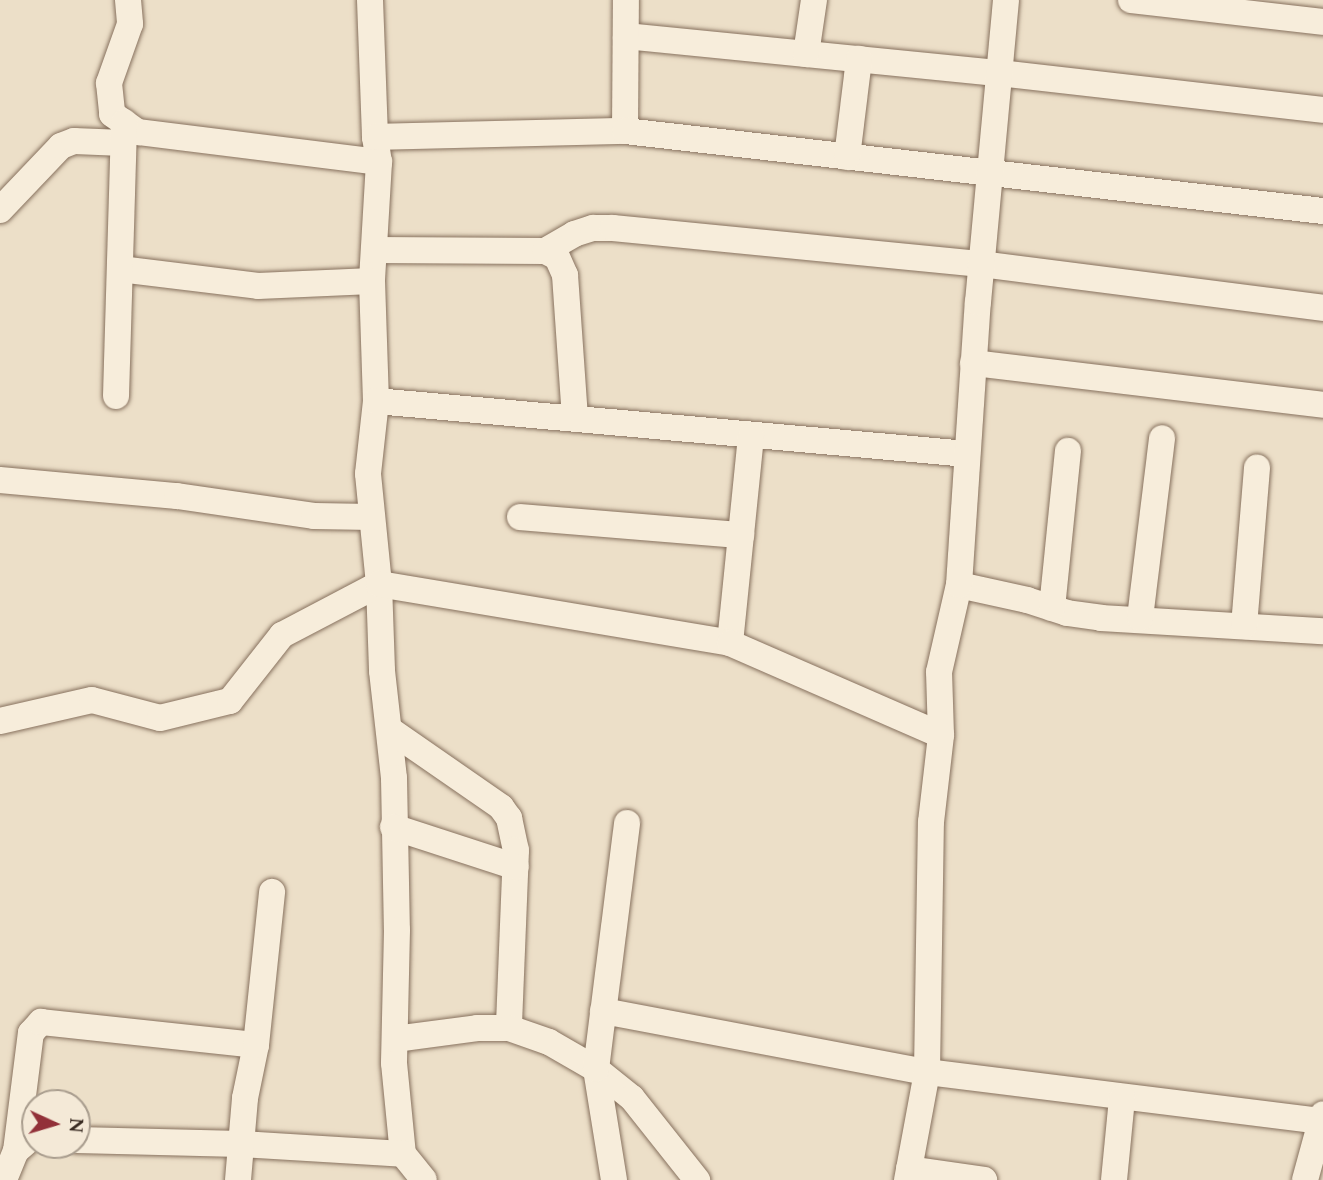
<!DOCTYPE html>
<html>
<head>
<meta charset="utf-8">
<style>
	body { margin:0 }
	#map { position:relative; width:1323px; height:1180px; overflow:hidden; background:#ecdfc8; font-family:Spectral,serif }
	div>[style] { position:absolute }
	.roads { filter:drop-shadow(0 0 2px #87715e) drop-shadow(0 0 2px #87715e) }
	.minor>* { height:26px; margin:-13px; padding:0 13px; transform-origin:13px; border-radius:13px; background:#f7eddb }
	span { translate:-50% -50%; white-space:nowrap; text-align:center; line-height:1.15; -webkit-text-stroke:5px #f4e9d7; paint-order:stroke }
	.north { position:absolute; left:21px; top:1089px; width:70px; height:70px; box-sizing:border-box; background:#f4e9d7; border:2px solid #a99d8e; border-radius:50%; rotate:94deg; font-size:19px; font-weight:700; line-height:28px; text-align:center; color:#382a21 }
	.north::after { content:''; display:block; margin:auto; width:24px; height:32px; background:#923139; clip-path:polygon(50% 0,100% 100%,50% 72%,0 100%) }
</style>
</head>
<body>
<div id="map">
	<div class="roads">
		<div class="minor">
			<i style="left:128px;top:0;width:24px;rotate:85deg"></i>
			<i style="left:130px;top:24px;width:63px;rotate:109.6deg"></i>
			<i style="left:109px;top:83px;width:31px;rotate:84deg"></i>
			<i style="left:112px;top:114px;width:32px;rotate:35deg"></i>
			<i style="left:138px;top:132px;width:243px;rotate:7.1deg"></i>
			<i style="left:370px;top:0;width:137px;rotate:87.9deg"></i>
			<i style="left:375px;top:137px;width:25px;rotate:81deg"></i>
			<i style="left:379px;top:162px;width:119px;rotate:93.4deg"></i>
			<i style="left:372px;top:281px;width:120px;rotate:88.1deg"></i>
			<i style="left:376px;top:401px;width:73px;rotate:96.3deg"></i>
			<i style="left:368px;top:474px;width:111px;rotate:84.3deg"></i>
			<i style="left:379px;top:584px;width:87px;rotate:88deg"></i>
			<i style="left:382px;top:671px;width:108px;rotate:83.6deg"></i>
			<i style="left:394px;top:778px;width:152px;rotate:88.9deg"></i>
			<i style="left:397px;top:930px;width:133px;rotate:91.3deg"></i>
			<i style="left:394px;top:1063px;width:91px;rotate:84.4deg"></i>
			<i style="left:403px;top:1154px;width:33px;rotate:51deg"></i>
			<i style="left:1131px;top:0;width:193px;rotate:6.5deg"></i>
			<i style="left:626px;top:36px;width:375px;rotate:5.7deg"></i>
			<i style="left:999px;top:73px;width:326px;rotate:6.5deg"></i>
			<i style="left:806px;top:54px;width:55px;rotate:-81.6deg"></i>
			<i style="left:625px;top:131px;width:131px;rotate:-89.6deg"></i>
			<i style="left:375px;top:137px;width:250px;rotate:-1.4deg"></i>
			<i style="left:625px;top:131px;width:703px;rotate:6.54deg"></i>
			<i style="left:847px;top:157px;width:99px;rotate:-83deg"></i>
			<i style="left:0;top:210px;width:88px;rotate:-46.4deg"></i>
			<i style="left:61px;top:146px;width:14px;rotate:-21deg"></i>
			<i style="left:74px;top:141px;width:49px;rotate:2.3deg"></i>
			<i style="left:374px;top:250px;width:171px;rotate:0.3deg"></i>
			<i style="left:545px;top:251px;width:13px;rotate:27deg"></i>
			<i style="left:557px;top:257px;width:20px;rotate:66deg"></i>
			<i style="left:565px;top:275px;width:143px;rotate:86deg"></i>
			<i style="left:545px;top:251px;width:34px;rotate:-30deg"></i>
			<i style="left:574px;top:234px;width:20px;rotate:-18deg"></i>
			<i style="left:593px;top:228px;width:20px"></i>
			<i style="left:613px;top:228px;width:370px;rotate:5.6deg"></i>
			<i style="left:981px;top:264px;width:345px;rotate:7.3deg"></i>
			<i style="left:120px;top:269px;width:139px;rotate:7deg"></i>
			<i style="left:258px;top:286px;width:114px;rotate:-2.5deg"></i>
			<i style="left:973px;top:363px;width:353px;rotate:6.8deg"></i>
			<i style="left:116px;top:396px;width:274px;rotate:-88.3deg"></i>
			<i style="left:376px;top:401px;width:593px;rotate:5.12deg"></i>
			<i style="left:0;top:480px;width:178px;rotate:5.2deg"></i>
			<i style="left:177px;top:496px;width:138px;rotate:8.3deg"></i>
			<i style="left:314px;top:516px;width:58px;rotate:1deg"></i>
			<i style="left:520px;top:517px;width:222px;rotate:4.7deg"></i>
			<i style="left:959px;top:585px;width:70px;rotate:12.4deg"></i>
			<i style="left:1027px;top:600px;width:42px;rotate:18deg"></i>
			<i style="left:1067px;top:613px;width:34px;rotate:8deg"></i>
			<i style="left:1101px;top:618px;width:222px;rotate:3.4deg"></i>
			<i style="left:1052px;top:608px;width:158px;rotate:-84.2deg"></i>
			<i style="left:1140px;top:618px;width:181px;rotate:-83deg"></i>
			<i style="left:1244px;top:626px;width:159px;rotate:-85.3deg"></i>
			<i style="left:730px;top:643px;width:208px;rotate:-84.2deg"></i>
			<i style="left:0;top:721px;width:94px;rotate:-12.9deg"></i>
			<i style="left:92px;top:700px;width:70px;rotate:14.8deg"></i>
			<i style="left:160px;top:718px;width:72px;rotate:-13.7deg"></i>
			<i style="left:230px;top:701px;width:84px;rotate:-51.8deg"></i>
			<i style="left:282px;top:635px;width:110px;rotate:-27.7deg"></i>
			<i style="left:379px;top:584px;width:356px;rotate:9.5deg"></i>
			<i style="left:730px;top:643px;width:230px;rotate:23.6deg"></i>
			<i style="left:390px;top:730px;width:135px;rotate:34.7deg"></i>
			<i style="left:501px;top:807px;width:14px;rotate:54deg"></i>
			<i style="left:509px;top:818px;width:33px;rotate:78deg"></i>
			<i style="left:516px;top:850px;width:178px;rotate:92.3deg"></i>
			<i style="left:393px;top:827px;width:129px;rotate:18deg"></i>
			<i style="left:603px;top:1011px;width:330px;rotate:10.7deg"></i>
			<i style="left:927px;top:1072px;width:397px;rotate:7.1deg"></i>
			<i style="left:395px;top:1039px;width:83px;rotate:-7.6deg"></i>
			<i style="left:477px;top:1028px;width:32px"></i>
			<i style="left:509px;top:1028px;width:42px;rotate:19.3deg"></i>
			<i style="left:549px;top:1042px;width:54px;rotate:29.9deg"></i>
			<i style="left:596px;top:1069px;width:46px;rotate:38.9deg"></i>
			<i style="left:632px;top:1098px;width:105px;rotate:51.6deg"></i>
			<i style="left:77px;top:1140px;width:164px;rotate:1.4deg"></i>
			<i style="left:241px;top:1144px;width:162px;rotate:3.5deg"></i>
			<i style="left:16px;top:1151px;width:119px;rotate:-82.8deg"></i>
			<i style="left:31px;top:1033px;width:15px;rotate:-48deg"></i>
			<i style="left:41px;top:1022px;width:216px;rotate:6.1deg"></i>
			<i style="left:909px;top:1169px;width:76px;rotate:8.3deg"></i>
			<i style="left:4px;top:1180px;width:31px;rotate:-68deg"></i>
			<i style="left:16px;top:1151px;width:18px;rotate:-41deg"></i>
			<i style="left:238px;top:1180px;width:82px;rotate:-85.1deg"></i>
			<i style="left:245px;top:1098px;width:54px;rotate:-78.3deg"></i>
			<i style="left:256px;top:1045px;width:154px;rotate:-84deg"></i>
			<i style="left:614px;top:1180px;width:112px;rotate:-99.2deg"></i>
			<i style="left:596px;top:1069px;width:248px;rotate:-82.8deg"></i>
			<i style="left:907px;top:1180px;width:110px;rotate:-79.5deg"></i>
			<i style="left:927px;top:1072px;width:250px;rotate:-89.1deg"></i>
			<i style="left:931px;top:822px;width:88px;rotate:-83.4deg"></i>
			<i style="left:941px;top:735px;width:63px;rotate:-91.8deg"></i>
			<i style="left:939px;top:672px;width:89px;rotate:-77.1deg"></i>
			<i style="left:959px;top:585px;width:284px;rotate:-86.2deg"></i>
			<i style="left:978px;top:302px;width:303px;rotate:-84.7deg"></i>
			<i style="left:1114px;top:1180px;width:82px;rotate:-84.4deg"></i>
			<i style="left:1305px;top:1180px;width:68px;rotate:-74.7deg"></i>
		</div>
	</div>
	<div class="north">N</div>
</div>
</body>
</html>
